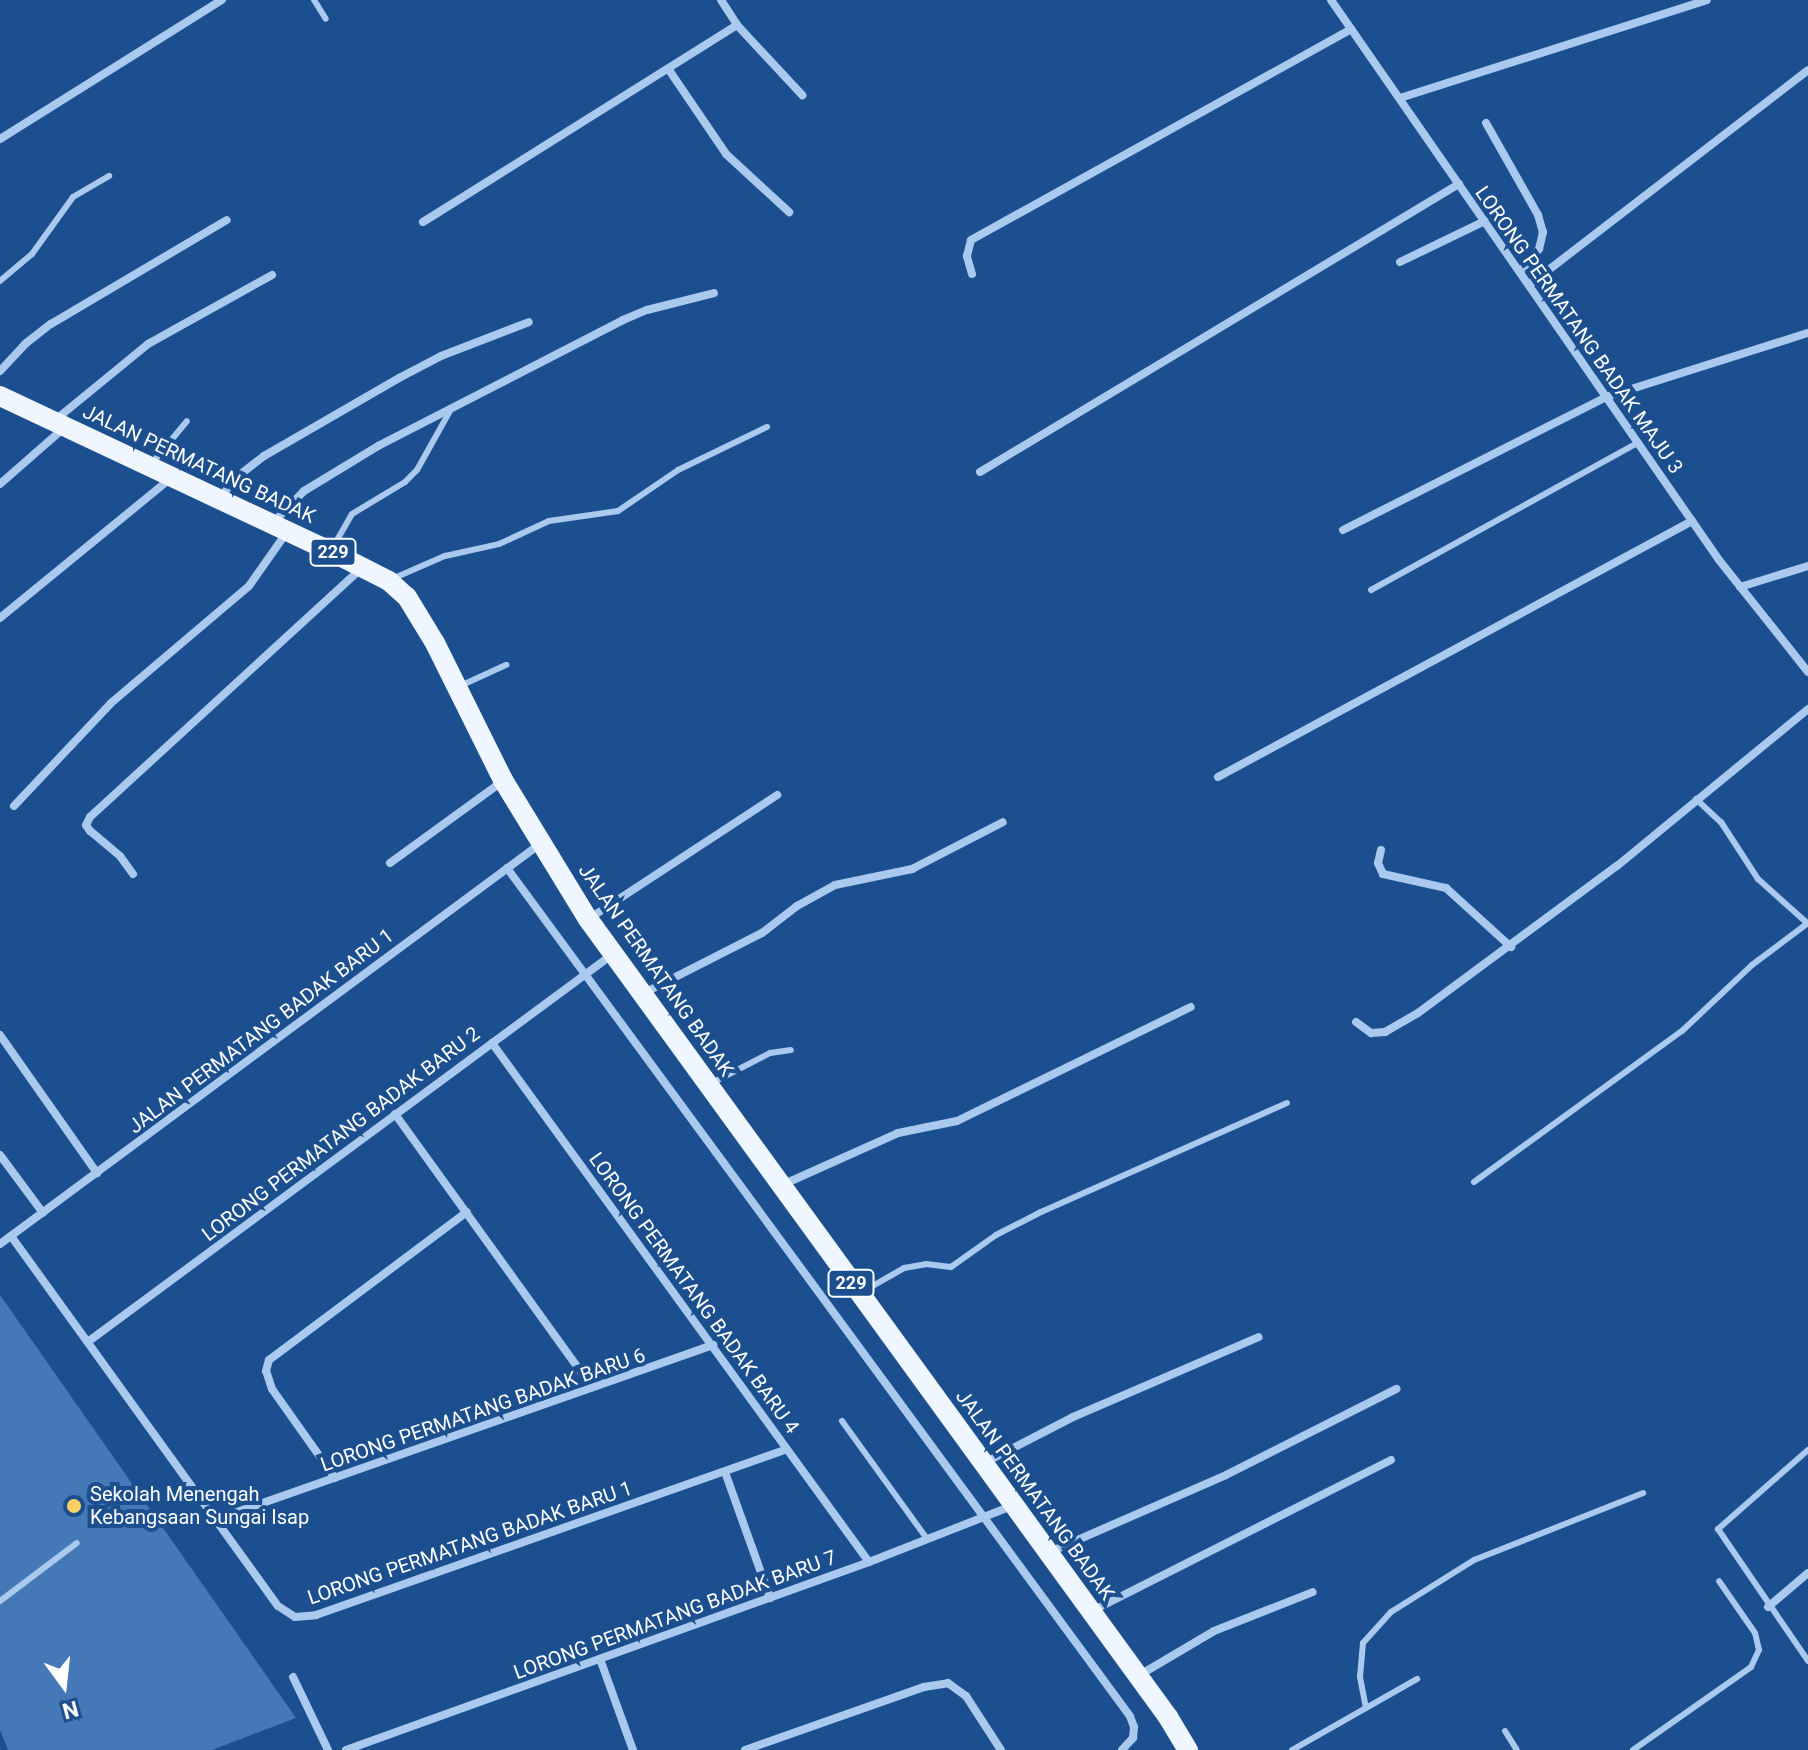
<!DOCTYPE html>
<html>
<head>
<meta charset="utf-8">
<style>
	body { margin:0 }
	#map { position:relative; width:1808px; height:1750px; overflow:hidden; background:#1b4f8f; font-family:Roboto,sans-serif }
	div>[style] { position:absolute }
	.building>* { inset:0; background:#4478b7 }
	.service>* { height:6px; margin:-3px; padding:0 3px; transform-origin:3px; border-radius:3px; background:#a9c9ee }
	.minor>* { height:8px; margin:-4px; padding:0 4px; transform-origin:4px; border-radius:4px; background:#a9c9ee }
	.primary>* { height:20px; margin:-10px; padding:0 10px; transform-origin:10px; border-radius:10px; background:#f0f6ff }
	.dots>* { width:22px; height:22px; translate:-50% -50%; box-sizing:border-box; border:4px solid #1b4f8f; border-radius:50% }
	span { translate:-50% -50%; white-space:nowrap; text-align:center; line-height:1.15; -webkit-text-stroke:8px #1b4f8f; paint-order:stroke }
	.shield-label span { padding:2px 6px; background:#1b4f8f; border:2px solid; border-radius:6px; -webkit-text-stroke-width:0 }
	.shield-label { font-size:18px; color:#fff; font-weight:700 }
	.street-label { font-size:20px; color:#fff }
	.poi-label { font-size:20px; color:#fff }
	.left { translate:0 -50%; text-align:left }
	.north { position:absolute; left:24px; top:1646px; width:80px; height:80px; -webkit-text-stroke:6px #1b4f8f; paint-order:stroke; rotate:165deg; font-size:22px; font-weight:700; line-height:32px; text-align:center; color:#fff }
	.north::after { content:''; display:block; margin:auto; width:28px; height:36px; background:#fff; clip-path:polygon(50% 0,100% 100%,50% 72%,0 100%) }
</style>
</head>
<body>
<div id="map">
	<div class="building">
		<i style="clip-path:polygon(0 1295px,296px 1718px,212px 1750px,8px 1750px,0 1730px)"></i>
	</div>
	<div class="service">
		<i style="left:314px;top:0;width:22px;rotate:58deg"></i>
		<i style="left:0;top:281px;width:42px;rotate:-40.2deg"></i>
		<i style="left:32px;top:254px;width:70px;rotate:-54.3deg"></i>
		<i style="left:73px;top:197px;width:42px;rotate:-30.3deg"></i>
		<i style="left:153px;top:462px;width:53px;rotate:-50.3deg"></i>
		<i style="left:333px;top:547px;width:38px;rotate:-60deg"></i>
		<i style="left:352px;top:514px;width:62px;rotate:-31.1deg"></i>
		<i style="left:405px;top:482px;width:17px;rotate:-45deg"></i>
		<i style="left:417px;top:470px;width:68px;rotate:-60.8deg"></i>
		<i style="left:392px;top:579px;width:58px;rotate:-23.5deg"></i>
		<i style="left:445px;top:556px;width:55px;rotate:-12.5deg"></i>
		<i style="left:499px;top:544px;width:55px;rotate:-24.7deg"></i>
		<i style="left:549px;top:521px;width:70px;rotate:-8.2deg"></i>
		<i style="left:618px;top:511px;width:73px;rotate:-34.3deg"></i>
		<i style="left:678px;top:470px;width:99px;rotate:-25.8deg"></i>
		<i style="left:1371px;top:590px;width:304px;rotate:-28.9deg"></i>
		<i style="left:460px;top:686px;width:51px;rotate:-24.5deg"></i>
		<i style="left:1696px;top:799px;width:34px;rotate:43deg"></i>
		<i style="left:1721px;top:822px;width:68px;rotate:57deg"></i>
		<i style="left:1758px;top:879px;width:66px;rotate:41.9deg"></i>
		<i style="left:710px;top:1084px;width:68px;rotate:-27.3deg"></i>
		<i style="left:770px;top:1053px;width:21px;rotate:-8deg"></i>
		<i style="left:1474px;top:1182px;width:257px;rotate:-36deg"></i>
		<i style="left:1682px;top:1031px;width:96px;rotate:-43.3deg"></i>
		<i style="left:1752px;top:965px;width:70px;rotate:-36.9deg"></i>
		<i style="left:864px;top:1291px;width:46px;rotate:-29.9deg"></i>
		<i style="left:904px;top:1268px;width:22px;rotate:-10deg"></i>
		<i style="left:926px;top:1264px;width:25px;rotate:7deg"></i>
		<i style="left:951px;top:1267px;width:55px;rotate:-35.4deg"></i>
		<i style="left:996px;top:1235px;width:51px;rotate:-27.1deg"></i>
		<i style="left:1041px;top:1212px;width:269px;rotate:-23.9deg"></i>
		<i style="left:842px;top:1421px;width:145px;rotate:54.2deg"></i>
		<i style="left:1808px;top:1450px;width:120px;rotate:138.7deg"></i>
		<i style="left:1718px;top:1529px;width:160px;rotate:55.7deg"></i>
		<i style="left:0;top:1601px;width:96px;rotate:-37deg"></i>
		<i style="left:1366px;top:1708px;width:32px;rotate:-101deg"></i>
		<i style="left:1360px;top:1677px;width:34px;rotate:-85deg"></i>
		<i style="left:1363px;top:1643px;width:42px;rotate:-47.9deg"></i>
		<i style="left:1391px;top:1612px;width:98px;rotate:-32.1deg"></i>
		<i style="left:1474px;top:1560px;width:182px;rotate:-21.6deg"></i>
		<i style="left:1505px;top:1731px;width:22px;rotate:58deg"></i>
		<i style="left:1292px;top:1750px;width:144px;rotate:-29.6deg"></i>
		<i style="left:1633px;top:1750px;width:144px;rotate:-35.1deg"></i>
		<i style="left:1751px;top:1667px;width:19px;rotate:-65deg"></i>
		<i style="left:1759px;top:1650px;width:17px;rotate:-103deg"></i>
		<i style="left:1755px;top:1633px;width:63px;rotate:-124.7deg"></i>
	</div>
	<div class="minor">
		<i style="left:721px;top:0;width:30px;rotate:57deg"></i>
		<i style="left:737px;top:25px;width:96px;rotate:47.1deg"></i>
		<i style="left:1331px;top:0;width:681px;rotate:55.28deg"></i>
		<i style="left:1719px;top:560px;width:143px;rotate:51.5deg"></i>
		<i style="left:669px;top:70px;width:102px;rotate:55.8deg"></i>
		<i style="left:726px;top:154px;width:86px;rotate:42.6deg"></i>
		<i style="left:1400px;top:98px;width:322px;rotate:-17.7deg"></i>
		<i style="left:1486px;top:123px;width:106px;rotate:60.5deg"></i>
		<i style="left:1538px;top:215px;width:18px;rotate:74deg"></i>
		<i style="left:1543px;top:232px;width:17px;rotate:103deg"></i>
		<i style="left:1539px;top:249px;width:30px;rotate:130deg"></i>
		<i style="left:0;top:139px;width:262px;rotate:-32.1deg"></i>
		<i style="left:423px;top:222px;width:371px;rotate:-32.1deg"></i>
		<i style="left:1400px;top:262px;width:94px;rotate:-25.8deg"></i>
		<i style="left:972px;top:274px;width:19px;rotate:-106deg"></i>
		<i style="left:967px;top:256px;width:16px;rotate:-76deg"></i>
		<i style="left:971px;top:240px;width:435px;rotate:-29deg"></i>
		<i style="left:1529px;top:285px;width:352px;rotate:-37.6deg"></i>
		<i style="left:0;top:371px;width:37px;rotate:-47deg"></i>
		<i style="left:25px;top:344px;width:33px;rotate:-38deg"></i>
		<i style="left:51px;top:324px;width:204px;rotate:-30.6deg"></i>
		<i style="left:54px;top:421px;width:122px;rotate:-39.3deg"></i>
		<i style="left:148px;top:344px;width:142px;rotate:-29.1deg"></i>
		<i style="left:980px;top:472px;width:559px;rotate:-31.02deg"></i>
		<i style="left:0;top:484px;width:85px;rotate:-41.2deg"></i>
		<i style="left:220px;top:498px;width:27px;rotate:-51deg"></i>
		<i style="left:237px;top:477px;width:34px;rotate:-38deg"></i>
		<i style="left:264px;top:456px;width:156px;rotate:-30deg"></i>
		<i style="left:399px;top:378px;width:47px;rotate:-27.6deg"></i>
		<i style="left:441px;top:356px;width:94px;rotate:-21.1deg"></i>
		<i style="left:272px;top:524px;width:46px;rotate:-45.9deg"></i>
		<i style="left:304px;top:491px;width:87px;rotate:-31.3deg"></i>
		<i style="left:378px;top:446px;width:276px;rotate:-27.2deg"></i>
		<i style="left:623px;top:320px;width:26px;rotate:-23deg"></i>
		<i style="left:647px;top:310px;width:69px;rotate:-14.2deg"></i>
		<i style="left:1343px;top:530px;width:295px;rotate:-26.8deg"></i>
		<i style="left:1606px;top:397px;width:212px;rotate:-17.6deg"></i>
		<i style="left:1740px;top:587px;width:71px;rotate:-17.2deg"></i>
		<i style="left:0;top:618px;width:221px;rotate:-39.3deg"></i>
		<i style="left:1218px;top:777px;width:539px;rotate:-28.37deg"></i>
		<i style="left:14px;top:806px;width:141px;rotate:-46.7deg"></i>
		<i style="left:111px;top:703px;width:181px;rotate:-40.3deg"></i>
		<i style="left:249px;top:586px;width:66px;rotate:-54.9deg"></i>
		<i style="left:1381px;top:850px;width:13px;rotate:103deg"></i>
		<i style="left:1378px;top:863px;width:12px;rotate:66deg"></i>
		<i style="left:1383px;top:874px;width:65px;rotate:12.5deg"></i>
		<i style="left:1446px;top:888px;width:88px;rotate:42.2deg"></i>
		<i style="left:390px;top:863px;width:140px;rotate:-36deg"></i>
		<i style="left:507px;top:868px;width:1052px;rotate:53.7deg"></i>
		<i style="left:1130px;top:1716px;width:12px;rotate:70deg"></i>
		<i style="left:1134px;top:1727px;width:11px;rotate:95deg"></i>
		<i style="left:1133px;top:1738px;width:16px;rotate:133deg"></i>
		<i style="left:133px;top:874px;width:22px;rotate:-126deg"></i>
		<i style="left:120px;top:856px;width:39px;rotate:-140deg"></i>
		<i style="left:90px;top:831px;width:7px;rotate:-124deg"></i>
		<i style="left:86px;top:825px;width:9px;rotate:-63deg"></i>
		<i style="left:90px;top:817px;width:366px;rotate:-42.5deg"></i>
		<i style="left:590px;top:918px;width:224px;rotate:-33.3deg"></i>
		<i style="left:644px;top:993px;width:132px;rotate:-27deg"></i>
		<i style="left:762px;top:933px;width:44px;rotate:-37.6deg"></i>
		<i style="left:797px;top:906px;width:43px;rotate:-28.9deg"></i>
		<i style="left:835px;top:885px;width:79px;rotate:-11.7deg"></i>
		<i style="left:912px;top:869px;width:102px;rotate:-27.3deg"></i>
		<i style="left:1356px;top:1022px;width:19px;rotate:36deg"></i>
		<i style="left:1371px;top:1033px;width:14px;rotate:-4deg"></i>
		<i style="left:1385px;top:1032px;width:38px;rotate:-30deg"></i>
		<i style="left:1418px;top:1013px;width:247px;rotate:-36.5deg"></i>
		<i style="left:1617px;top:866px;width:247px;rotate:-39.4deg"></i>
		<i style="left:0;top:1035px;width:169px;rotate:54.9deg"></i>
		<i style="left:492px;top:1043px;width:641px;rotate:54.01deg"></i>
		<i style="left:395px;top:1114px;width:337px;rotate:54.2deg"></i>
		<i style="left:0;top:1155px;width:72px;rotate:53.4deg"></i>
		<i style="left:782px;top:1185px;width:127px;rotate:-24.1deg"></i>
		<i style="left:898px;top:1133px;width:60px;rotate:-11.5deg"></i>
		<i style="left:957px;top:1121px;width:260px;rotate:-26deg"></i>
		<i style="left:11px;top:1236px;width:456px;rotate:54.2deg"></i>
		<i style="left:278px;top:1606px;width:20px;rotate:33deg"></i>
		<i style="left:295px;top:1617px;width:21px;rotate:-5deg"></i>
		<i style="left:316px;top:1615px;width:499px;rotate:-19.4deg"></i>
		<i style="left:0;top:1244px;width:672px;rotate:-36.53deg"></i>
		<i style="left:89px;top:1341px;width:651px;rotate:-36.45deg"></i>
		<i style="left:984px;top:1463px;width:100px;rotate:-27.3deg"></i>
		<i style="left:1073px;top:1417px;width:202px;rotate:-23.3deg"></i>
		<i style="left:725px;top:1472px;width:134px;rotate:70.3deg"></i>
		<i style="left:335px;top:1478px;width:109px;rotate:-125.3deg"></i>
		<i style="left:272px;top:1389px;width:19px;rotate:-108deg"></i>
		<i style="left:266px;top:1371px;width:11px;rotate:-75deg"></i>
		<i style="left:269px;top:1360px;width:247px;rotate:-36.8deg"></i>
		<i style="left:217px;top:1519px;width:526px;rotate:-19.33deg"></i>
		<i style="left:1050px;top:1552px;width:192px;rotate:-23.6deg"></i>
		<i style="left:1226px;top:1475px;width:191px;rotate:-26.8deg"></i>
		<i style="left:1768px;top:1607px;width:52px;rotate:-40.4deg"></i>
		<i style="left:1092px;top:1611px;width:335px;rotate:-26.8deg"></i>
		<i style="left:600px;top:1659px;width:97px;rotate:70.1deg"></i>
		<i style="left:1138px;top:1676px;width:88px;rotate:-30.6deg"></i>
		<i style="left:1214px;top:1631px;width:106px;rotate:-21.5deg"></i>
		<i style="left:293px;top:1677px;width:81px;rotate:64.4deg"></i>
		<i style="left:346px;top:1750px;width:556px;rotate:-19.77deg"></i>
		<i style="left:869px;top:1562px;width:154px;rotate:-21.4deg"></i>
		<i style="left:745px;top:1750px;width:190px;rotate:-19.4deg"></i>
		<i style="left:924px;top:1687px;width:24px;rotate:-9deg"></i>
		<i style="left:948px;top:1683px;width:22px;rotate:36deg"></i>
		<i style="left:966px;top:1696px;width:64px;rotate:57.1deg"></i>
	</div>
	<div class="primary">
		<i style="left:0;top:396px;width:365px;rotate:25.2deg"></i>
		<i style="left:330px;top:551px;width:66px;rotate:27deg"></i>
		<i style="left:389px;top:581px;width:24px;rotate:42deg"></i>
		<i style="left:407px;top:597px;width:54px;rotate:58.7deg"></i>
		<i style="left:435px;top:643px;width:153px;rotate:63.6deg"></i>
		<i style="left:503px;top:780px;width:163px;rotate:58.6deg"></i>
		<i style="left:588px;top:919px;width:987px;rotate:53.99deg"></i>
		<i style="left:1168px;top:1717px;width:39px;rotate:59deg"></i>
	</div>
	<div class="dots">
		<i style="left:74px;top:1506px;background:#ffd166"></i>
	</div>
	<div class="shield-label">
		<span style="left:333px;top:552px">229</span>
		<span style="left:851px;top:1283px">229</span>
	</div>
	<div class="street-label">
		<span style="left:1579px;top:330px;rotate:55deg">LORONG PERMATANG BADAK MAJU 3</span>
		<span style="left:199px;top:464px;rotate:25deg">JALAN PERMATANG BADAK</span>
		<span style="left:656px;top:970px;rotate:55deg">JALAN PERMATANG BADAK</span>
		<span style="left:261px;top:1031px;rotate:-37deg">JALAN PERMATANG BADAK BARU 1</span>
		<span style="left:341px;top:1134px;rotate:-37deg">LORONG PERMATANG BADAK BARU 2</span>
		<span style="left:694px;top:1293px;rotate:54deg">LORONG PERMATANG BADAK BARU 4</span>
		<span style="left:483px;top:1410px;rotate:-19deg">LORONG PERMATANG BADAK BARU 6</span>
		<span style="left:1035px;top:1495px;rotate:54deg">JALAN PERMATANG BADAK</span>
		<span style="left:470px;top:1543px;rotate:-19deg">LORONG PERMATANG BADAK BARU 1</span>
		<span style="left:675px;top:1615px;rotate:-20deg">LORONG PERMATANG BADAK BARU 7</span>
	</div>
	<div class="poi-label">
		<span class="left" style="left:90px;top:1506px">Sekolah Menengah<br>Kebangsaan Sungai Isap</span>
	</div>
	<div class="north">N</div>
</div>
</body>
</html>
